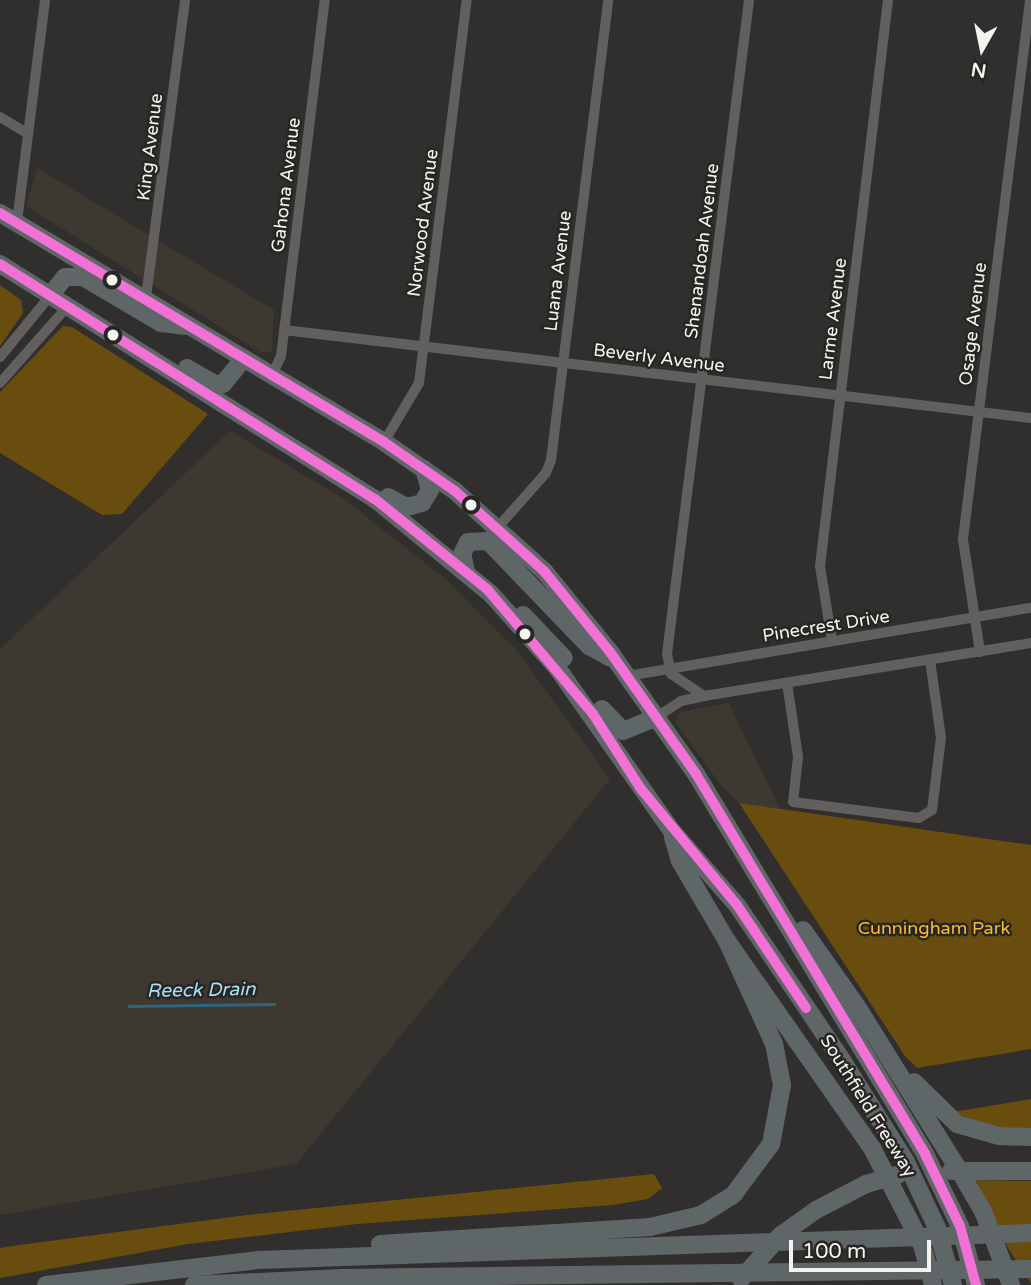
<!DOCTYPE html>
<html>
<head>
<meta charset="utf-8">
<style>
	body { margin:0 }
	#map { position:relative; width:1031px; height:1285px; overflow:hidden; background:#312f2d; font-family:"Varela Round",sans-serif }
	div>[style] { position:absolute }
	.built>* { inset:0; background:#3d3830 }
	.green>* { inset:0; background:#684d0f }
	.stream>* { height:2.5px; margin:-1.25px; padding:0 1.25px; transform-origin:1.25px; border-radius:1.25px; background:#2c657c }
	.street>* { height:10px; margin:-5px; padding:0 5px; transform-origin:5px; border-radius:5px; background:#61605e }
	.highway>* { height:18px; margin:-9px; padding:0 9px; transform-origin:9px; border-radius:9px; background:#5f6668 }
	.bus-1>* { height:10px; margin:-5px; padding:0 5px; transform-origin:5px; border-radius:5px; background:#f171d4 }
	.dots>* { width:19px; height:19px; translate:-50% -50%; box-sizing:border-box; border:4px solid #282623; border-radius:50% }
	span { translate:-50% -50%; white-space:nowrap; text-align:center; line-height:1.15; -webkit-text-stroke:5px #282623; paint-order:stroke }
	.street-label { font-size:18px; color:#f4f3f0 }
	.park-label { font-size:18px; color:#f8ba34 }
	.water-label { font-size:19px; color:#abdff7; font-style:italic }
	.north { position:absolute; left:947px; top:14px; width:70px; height:70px; -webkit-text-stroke:5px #282623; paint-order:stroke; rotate:189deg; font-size:19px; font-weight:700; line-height:28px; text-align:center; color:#f4f3f0 }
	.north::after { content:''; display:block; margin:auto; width:24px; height:32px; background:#f4f3f0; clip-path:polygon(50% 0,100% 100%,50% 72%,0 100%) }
	.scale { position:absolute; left:789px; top:1240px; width:142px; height:32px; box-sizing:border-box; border:4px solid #f4f3f0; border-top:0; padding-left:9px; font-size:21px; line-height:24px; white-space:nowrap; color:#f4f3f0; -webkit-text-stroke:5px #282623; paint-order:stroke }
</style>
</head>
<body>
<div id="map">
	<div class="built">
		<i style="clip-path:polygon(37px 168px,274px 310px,272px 352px,260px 352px,26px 206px)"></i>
		<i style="clip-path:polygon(230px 431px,344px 499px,448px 581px,518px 652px,610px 779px,296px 1164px,0 1215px,0 649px)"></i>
		<i style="clip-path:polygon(729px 703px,737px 720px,780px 809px,739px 803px,720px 784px,675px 722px,680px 712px)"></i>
	</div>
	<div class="green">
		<i style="clip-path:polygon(0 285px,21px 300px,23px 313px,0 346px)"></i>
		<i style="clip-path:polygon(63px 326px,72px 327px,208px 414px,122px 514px,102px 515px,0 453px,0 392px)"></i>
		<i style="clip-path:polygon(739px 803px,1031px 845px,1031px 1049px,917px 1068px,905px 1056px)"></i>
		<i style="clip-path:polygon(1031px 1099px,1031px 1129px,1000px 1129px,952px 1112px)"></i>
		<i style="clip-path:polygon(654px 1174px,662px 1188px,648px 1199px,613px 1205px,357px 1224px,188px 1244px,0 1278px,0 1248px,12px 1246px,247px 1215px)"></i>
		<i style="clip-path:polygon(976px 1180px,1031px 1181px,1031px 1283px,1008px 1248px)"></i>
	</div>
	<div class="stream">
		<i style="left:129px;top:1006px;width:145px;rotate:-0.8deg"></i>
	</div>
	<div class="street">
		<i style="left:0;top:117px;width:33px;rotate:31deg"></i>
		<i style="left:17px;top:222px;width:224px;rotate:-82.8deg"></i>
		<i style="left:146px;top:297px;width:300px;rotate:-82.5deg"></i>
		<i style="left:284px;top:330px;width:752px;rotate:6.72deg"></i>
		<i style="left:0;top:357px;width:79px;rotate:-50.7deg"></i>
		<i style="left:273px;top:373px;width:19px;rotate:-65deg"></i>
		<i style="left:281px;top:356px;width:359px;rotate:-83deg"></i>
		<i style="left:0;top:383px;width:101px;rotate:-48.6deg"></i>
		<i style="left:384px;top:442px;width:69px;rotate:-59.3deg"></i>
		<i style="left:419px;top:383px;width:386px;rotate:-82.9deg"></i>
		<i style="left:498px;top:527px;width:72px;rotate:-48.4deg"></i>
		<i style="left:546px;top:473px;width:14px;rotate:-69deg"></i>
		<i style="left:551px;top:460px;width:464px;rotate:-82.9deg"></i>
		<i style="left:832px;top:641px;width:76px;rotate:-99.1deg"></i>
		<i style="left:820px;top:566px;width:570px;rotate:-83.15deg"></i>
		<i style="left:980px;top:652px;width:114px;rotate:-98.6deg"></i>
		<i style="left:963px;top:539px;width:543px;rotate:-82.91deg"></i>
		<i style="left:627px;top:676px;width:410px;rotate:-9.6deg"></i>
		<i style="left:787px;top:683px;width:75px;rotate:81.5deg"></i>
		<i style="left:798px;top:757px;width:45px;rotate:96.3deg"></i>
		<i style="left:793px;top:802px;width:127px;rotate:7.2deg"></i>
		<i style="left:919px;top:818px;width:15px;rotate:-32deg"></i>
		<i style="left:932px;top:810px;width:73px;rotate:-82.9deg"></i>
		<i style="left:941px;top:738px;width:79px;rotate:-98deg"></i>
		<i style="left:704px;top:696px;width:40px;rotate:-146deg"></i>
		<i style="left:671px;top:674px;width:20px;rotate:-101deg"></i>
		<i style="left:667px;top:654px;width:659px;rotate:-82.85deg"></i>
		<i style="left:655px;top:718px;width:31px;rotate:-33deg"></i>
		<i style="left:681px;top:701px;width:24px;rotate:-12deg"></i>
		<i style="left:704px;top:696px;width:331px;rotate:-9.2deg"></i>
	</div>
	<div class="highway">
		<i style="left:0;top:213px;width:447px;rotate:30.8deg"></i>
		<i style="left:384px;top:442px;width:86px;rotate:34.6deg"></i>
		<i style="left:455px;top:491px;width:120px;rotate:42deg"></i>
		<i style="left:544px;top:571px;width:104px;rotate:50.8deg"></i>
		<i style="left:610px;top:652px;width:149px;rotate:54.8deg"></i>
		<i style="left:696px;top:774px;width:444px;rotate:58.9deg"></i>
		<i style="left:925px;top:1154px;width:80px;rotate:64.1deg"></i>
		<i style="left:960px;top:1226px;width:61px;rotate:74.8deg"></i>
		<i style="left:0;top:264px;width:443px;rotate:32.1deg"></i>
		<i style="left:375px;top:499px;width:150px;rotate:39.3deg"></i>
		<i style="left:491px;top:594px;width:101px;rotate:48.2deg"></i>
		<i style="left:558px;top:669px;width:197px;rotate:54.9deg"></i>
		<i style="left:671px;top:830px;width:100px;rotate:48.7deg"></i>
		<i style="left:737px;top:905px;width:187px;rotate:55.9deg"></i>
		<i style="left:842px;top:1060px;width:120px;rotate:57.9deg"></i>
		<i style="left:906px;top:1162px;width:73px;rotate:64.8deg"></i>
		<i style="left:937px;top:1228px;width:59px;rotate:74.3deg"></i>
		<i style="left:50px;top:296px;width:24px;rotate:-52deg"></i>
		<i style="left:65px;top:277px;width:18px"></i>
		<i style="left:83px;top:277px;width:91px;rotate:30.5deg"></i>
		<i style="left:161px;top:323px;width:24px;rotate:7deg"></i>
		<i style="left:187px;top:368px;width:32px;rotate:30deg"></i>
		<i style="left:215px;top:384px;width:8px"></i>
		<i style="left:223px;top:384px;width:33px;rotate:-51deg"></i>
		<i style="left:388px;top:497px;width:21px;rotate:28deg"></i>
		<i style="left:407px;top:507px;width:16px;rotate:-15deg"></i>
		<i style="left:422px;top:503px;width:15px;rotate:-58deg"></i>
		<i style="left:430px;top:490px;width:22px;rotate:-106deg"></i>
		<i style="left:466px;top:571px;width:17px;rotate:-103deg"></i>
		<i style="left:462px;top:554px;width:13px;rotate:-63deg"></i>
		<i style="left:468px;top:542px;width:20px;rotate:-3deg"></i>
		<i style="left:488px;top:541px;width:146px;rotate:46.1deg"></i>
		<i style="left:589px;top:646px;width:23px;rotate:29deg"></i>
		<i style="left:523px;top:615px;width:59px;rotate:46.4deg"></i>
		<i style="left:602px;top:709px;width:30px;rotate:46deg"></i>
		<i style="left:623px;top:731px;width:35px;rotate:-22deg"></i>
		<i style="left:673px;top:837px;width:25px;rotate:74deg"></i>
		<i style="left:680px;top:861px;width:93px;rotate:59.6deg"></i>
		<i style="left:727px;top:941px;width:253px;rotate:55deg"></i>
		<i style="left:872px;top:1148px;width:109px;rotate:62.7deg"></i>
		<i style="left:922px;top:1245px;width:41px;rotate:74.6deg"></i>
		<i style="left:803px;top:930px;width:92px;rotate:54.8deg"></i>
		<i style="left:856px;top:1005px;width:208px;rotate:58.1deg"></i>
		<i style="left:966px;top:1182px;width:34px;rotate:60deg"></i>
		<i style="left:983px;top:1211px;width:79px;rotate:69.3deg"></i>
		<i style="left:914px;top:1082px;width:60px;rotate:44.3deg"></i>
		<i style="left:957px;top:1124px;width:44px;rotate:15.9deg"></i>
		<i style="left:999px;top:1136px;width:32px;rotate:2deg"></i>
		<i style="left:951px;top:1171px;width:80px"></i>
		<i style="left:380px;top:1244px;width:271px;rotate:-3.6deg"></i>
		<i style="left:650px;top:1227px;width:52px;rotate:-13.2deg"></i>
		<i style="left:701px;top:1215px;width:39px;rotate:-32deg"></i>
		<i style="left:734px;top:1194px;width:62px;rotate:-53.5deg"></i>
		<i style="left:771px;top:1144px;width:60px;rotate:-79.4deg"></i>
		<i style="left:782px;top:1085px;width:42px;rotate:-101deg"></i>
		<i style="left:774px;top:1044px;width:113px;rotate:-114.5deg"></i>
		<i style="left:741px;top:1279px;width:59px;rotate:-47.7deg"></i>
		<i style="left:781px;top:1235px;width:43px;rotate:-35.5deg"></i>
		<i style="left:816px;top:1210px;width:56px;rotate:-27.5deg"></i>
		<i style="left:866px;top:1184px;width:33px;rotate:-16deg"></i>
		<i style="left:46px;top:1285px;width:213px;rotate:-6.7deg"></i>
		<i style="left:258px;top:1260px;width:773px;rotate:-2deg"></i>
		<i style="left:194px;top:1285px;width:148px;rotate:-2.7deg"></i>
		<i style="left:342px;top:1278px;width:689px;rotate:-0.75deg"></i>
	</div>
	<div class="bus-1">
		<i style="left:0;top:213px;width:447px;rotate:30.8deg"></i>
		<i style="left:384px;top:442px;width:86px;rotate:34.6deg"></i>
		<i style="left:455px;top:491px;width:120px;rotate:42deg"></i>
		<i style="left:544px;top:571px;width:104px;rotate:50.8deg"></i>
		<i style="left:610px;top:652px;width:149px;rotate:54.8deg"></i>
		<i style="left:696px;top:774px;width:444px;rotate:58.9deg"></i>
		<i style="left:925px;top:1154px;width:80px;rotate:64.1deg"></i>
		<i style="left:960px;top:1226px;width:61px;rotate:74.8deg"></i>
		<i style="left:0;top:264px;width:443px;rotate:32.1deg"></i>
		<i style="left:375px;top:499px;width:144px;rotate:38.8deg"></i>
		<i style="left:487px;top:589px;width:164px;rotate:49.7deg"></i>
		<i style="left:593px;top:714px;width:89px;rotate:57.4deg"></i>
		<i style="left:641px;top:789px;width:151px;rotate:50.4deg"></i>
		<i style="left:737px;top:905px;width:124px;rotate:56.2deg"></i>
	</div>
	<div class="dots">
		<i style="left:112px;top:280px;background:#f4f3f0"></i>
		<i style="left:113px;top:335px;background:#f4f3f0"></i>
		<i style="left:471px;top:505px;background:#f4f3f0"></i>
		<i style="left:525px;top:634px;background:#f4f3f0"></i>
	</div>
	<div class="street-label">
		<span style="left:150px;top:147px;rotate:-83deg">King Avenue</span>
		<span style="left:286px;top:185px;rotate:-83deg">Gahona Avenue</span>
		<span style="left:423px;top:223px;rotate:-83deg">Norwood Avenue</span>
		<span style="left:702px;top:251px;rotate:-83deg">Shenandoah Avenue</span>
		<span style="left:558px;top:271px;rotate:-83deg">Luana Avenue</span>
		<span style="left:833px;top:319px;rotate:-83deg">Larme Avenue</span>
		<span style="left:973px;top:324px;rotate:-83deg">Osage Avenue</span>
		<span style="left:659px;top:358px;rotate:7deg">Beverly Avenue</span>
		<span style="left:826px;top:626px;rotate:-9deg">Pinecrest Drive</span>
		<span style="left:868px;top:1106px;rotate:58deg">Southfield Freeway</span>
	</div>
	<div class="park-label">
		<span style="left:934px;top:928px">Cunningham Park</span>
	</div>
	<div class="water-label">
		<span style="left:201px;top:991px;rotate:-1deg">Reeck Drain</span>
	</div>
	<div class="north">N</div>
	<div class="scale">100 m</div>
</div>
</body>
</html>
